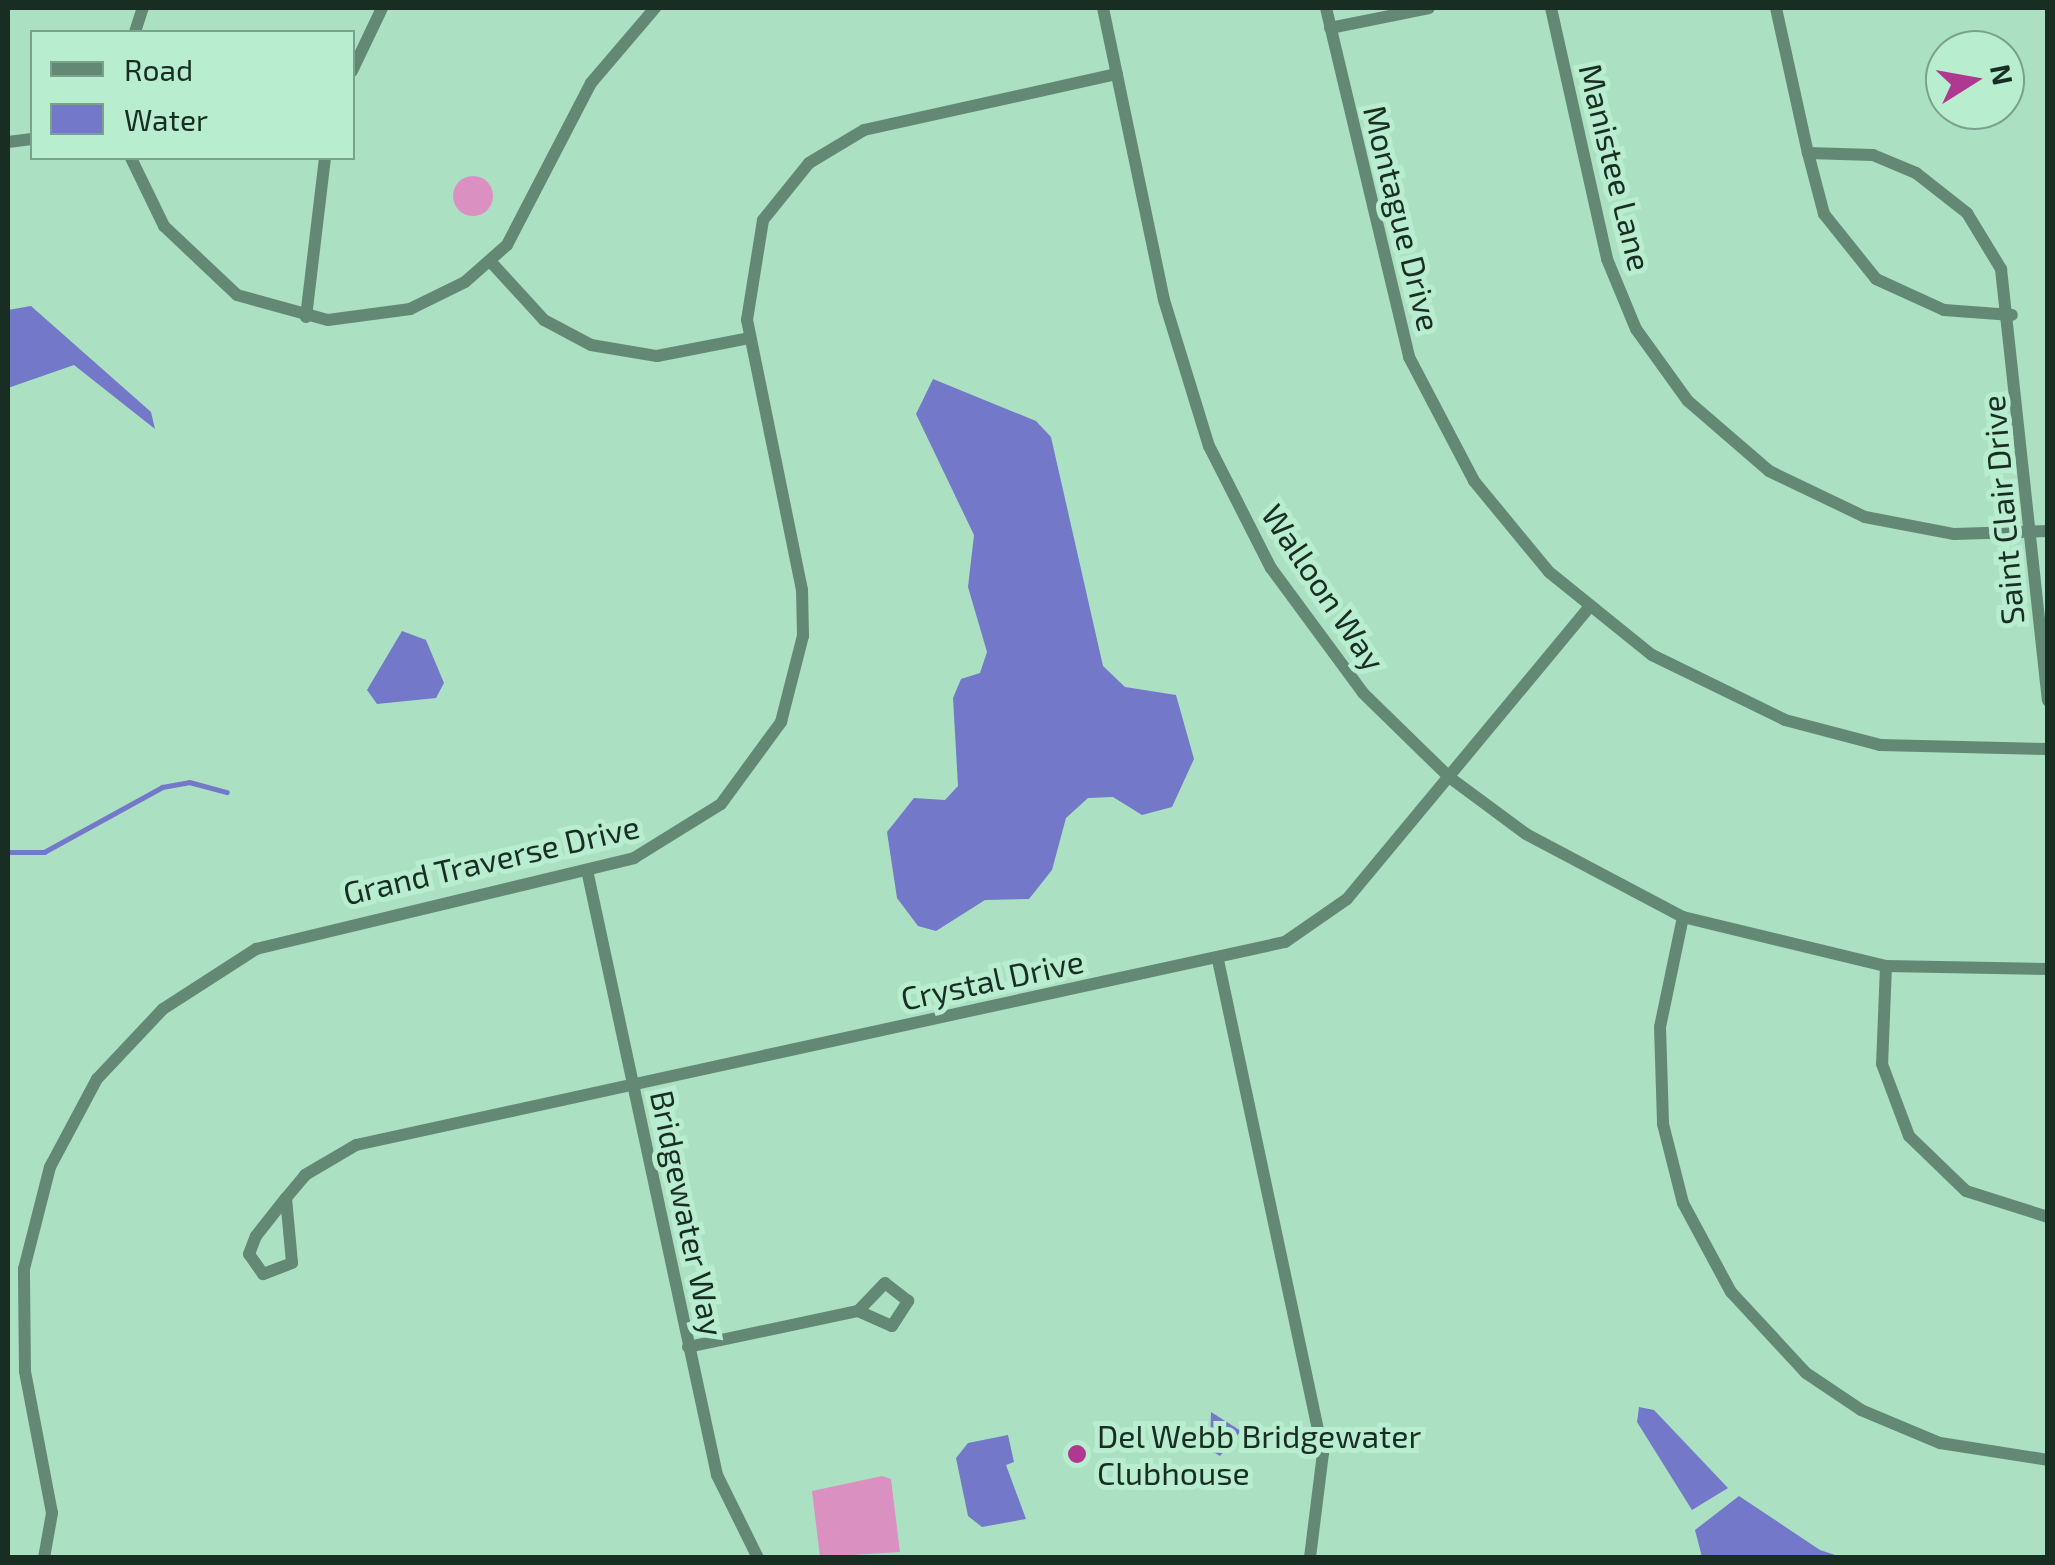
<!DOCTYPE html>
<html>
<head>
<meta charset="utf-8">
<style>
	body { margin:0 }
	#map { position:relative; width:2055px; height:1565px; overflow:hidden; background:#ace0c3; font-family:"Exo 2",sans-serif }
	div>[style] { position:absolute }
	.green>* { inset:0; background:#da91c2 }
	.round { border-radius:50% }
	.water>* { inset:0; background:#7478c8 }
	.stream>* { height:5px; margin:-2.5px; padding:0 2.5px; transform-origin:2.5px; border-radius:2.5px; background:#7478c8 }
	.street>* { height:12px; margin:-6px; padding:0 6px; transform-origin:6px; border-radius:6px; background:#638974 }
	.dots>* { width:28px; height:28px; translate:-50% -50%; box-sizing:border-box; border:5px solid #b9edd0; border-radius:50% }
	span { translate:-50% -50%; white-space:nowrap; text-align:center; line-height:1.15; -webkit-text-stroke:10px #b9edd0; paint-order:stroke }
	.street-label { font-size:32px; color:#192e23 }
	.poi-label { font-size:32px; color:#192e23 }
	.left { translate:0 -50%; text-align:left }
	.frame { position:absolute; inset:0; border:10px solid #192e23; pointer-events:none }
	.legend { position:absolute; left:30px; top:30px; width:325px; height:130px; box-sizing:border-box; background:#b9edd0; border:2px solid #79a18b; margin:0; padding:12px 18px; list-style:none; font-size:30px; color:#192e23 }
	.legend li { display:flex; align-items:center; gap:20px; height:50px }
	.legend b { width:50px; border:2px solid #79a18b }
	.north { position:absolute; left:1925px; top:30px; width:100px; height:100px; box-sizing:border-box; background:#b9edd0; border:2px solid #79a18b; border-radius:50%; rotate:79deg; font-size:28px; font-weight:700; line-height:40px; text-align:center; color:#192e23 }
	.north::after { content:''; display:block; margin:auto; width:35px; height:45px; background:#af3990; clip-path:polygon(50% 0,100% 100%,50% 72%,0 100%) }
</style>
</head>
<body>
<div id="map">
	<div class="green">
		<i class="round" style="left:453px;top:176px;width:40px;height:40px"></i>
		<i style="clip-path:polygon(882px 1476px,891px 1479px,900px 1552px,820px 1557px,812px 1491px)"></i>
	</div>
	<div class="water">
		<i style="clip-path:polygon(31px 306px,151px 412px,155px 429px,74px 365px,8px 388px,8px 310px)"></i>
		<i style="clip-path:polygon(933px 379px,1036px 421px,1051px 437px,1103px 666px,1125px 687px,1176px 695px,1194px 759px,1172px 807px,1142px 815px,1113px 797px,1088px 798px,1066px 818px,1052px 870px,1029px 899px,985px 900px,936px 931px,918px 926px,897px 898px,887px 832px,914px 798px,945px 800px,958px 786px,953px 698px,961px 679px,980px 673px,987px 652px,968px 587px,974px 535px,916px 414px)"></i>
		<i style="clip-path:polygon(402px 631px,426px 640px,444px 683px,436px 698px,377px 704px,367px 690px)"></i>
		<i style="clip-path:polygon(1639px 1407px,1654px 1410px,1728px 1488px,1692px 1510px,1637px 1422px)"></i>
		<i style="clip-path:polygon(1211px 1412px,1241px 1431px,1220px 1456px,1210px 1450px)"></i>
		<i style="clip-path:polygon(1008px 1435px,1014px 1462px,1006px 1465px,1026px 1519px,982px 1527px,968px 1516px,956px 1458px,968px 1443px)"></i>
		<i style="clip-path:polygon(1739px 1496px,1820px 1550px,1841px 1557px,1702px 1557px,1695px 1530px)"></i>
	</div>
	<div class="stream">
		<i style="left:8px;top:852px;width:36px"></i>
		<i style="left:44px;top:852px;width:135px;rotate:-28.8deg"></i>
		<i style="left:162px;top:787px;width:27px;rotate:-10deg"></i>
		<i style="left:189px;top:782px;width:39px;rotate:15deg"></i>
	</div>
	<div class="street">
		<i style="left:1103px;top:8px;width:298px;rotate:78.2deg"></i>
		<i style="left:1164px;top:300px;width:153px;rotate:72.9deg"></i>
		<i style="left:1209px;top:446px;width:137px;rotate:63.1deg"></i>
		<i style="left:1271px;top:568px;width:155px;rotate:53.6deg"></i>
		<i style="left:1363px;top:693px;width:120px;rotate:44.3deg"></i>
		<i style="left:1449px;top:777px;width:96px;rotate:36.5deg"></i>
		<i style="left:1526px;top:834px;width:178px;rotate:27.9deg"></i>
		<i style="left:1683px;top:917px;width:209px;rotate:13.6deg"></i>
		<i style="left:1886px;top:966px;width:162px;rotate:1.1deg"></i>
		<i style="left:1326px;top:8px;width:359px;rotate:76.6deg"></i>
		<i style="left:1409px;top:357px;width:140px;rotate:62.3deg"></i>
		<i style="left:1474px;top:481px;width:118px;rotate:50.5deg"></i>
		<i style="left:1549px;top:572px;width:132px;rotate:38.9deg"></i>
		<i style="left:1652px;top:655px;width:148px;rotate:26deg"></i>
		<i style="left:1785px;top:720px;width:98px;rotate:14.7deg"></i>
		<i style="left:1880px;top:745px;width:168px;rotate:1.4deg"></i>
		<i style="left:1551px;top:8px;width:257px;rotate:77.4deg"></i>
		<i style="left:1607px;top:259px;width:76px;rotate:67.5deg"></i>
		<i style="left:1636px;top:329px;width:89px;rotate:54.2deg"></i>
		<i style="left:1688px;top:401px;width:107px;rotate:40.8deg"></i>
		<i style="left:1769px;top:471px;width:106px;rotate:25.6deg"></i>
		<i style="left:1865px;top:517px;width:91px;rotate:10.8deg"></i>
		<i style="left:1954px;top:534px;width:94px;rotate:-1.8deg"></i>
		<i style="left:1776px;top:8px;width:148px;rotate:77.6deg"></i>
		<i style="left:1808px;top:153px;width:65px;rotate:1.8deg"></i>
		<i style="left:1873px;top:155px;width:47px;rotate:22.7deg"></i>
		<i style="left:1916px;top:173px;width:65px;rotate:38.1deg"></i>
		<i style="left:1967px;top:213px;width:66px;rotate:58.7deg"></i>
		<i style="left:2001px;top:269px;width:434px;rotate:83.8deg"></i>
		<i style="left:1330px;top:28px;width:101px;rotate:-11.4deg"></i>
		<i style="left:135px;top:32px;width:25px;rotate:-72deg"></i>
		<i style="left:352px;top:71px;width:70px;rotate:-64.5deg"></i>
		<i style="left:8px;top:142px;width:24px;rotate:-7deg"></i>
		<i style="left:1808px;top:153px;width:63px;rotate:75.3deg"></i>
		<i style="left:1824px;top:214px;width:83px;rotate:51.3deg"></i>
		<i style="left:1876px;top:279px;width:75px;rotate:24.5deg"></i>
		<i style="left:1944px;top:310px;width:68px;rotate:4.2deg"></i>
		<i style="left:131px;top:158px;width:76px;rotate:64.1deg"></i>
		<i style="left:164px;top:226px;width:100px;rotate:43.4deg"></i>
		<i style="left:237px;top:295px;width:94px;rotate:15.4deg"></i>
		<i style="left:328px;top:320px;width:83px;rotate:-7.6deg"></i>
		<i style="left:410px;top:309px;width:61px;rotate:-26.1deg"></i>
		<i style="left:465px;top:282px;width:56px;rotate:-41.4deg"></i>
		<i style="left:507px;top:245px;width:182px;rotate:-62.6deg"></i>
		<i style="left:591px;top:83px;width:99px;rotate:-49.5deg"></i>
		<i style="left:490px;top:261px;width:80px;rotate:47.5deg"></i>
		<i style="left:544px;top:320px;width:53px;rotate:28deg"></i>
		<i style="left:591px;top:345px;width:67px;rotate:9.5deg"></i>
		<i style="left:657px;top:356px;width:95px;rotate:-11deg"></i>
		<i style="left:306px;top:317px;width:160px;rotate:-83.2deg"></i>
		<i style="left:587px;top:870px;width:619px;rotate:77.87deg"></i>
		<i style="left:717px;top:1475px;width:93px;rotate:63.7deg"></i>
		<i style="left:1683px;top:917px;width:112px;rotate:101.8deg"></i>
		<i style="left:1660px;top:1027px;width:97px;rotate:88.2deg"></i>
		<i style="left:1663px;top:1124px;width:81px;rotate:75.8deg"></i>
		<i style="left:1683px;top:1203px;width:101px;rotate:61.7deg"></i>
		<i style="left:1731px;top:1292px;width:110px;rotate:47.2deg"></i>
		<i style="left:1806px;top:1373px;width:66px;rotate:33.9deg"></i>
		<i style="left:1861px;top:1410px;width:86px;rotate:22.7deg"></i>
		<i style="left:1940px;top:1443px;width:109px;rotate:8.9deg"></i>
		<i style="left:1218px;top:960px;width:504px;rotate:77.98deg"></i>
		<i style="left:1323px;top:1453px;width:106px;rotate:97.1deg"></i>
		<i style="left:1886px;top:966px;width:98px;rotate:92.3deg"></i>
		<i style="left:1882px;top:1064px;width:77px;rotate:69.4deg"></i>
		<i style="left:1909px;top:1136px;width:79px;rotate:44deg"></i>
		<i style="left:1966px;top:1191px;width:86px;rotate:17.6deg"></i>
		<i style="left:286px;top:1198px;width:65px;rotate:84.7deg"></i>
		<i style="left:292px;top:1263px;width:31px;rotate:159deg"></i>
		<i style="left:263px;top:1274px;width:24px;rotate:-125deg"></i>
		<i style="left:249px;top:1254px;width:19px;rotate:-69deg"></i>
		<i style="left:256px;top:1236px;width:48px;rotate:-51.7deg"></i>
		<i style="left:286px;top:1198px;width:30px;rotate:-50deg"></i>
		<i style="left:305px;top:1175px;width:59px;rotate:-30.5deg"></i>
		<i style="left:356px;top:1145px;width:951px;rotate:-12.33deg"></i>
		<i style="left:1285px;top:942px;width:75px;rotate:-34.7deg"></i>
		<i style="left:1347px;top:899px;width:376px;rotate:-50.3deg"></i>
		<i style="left:688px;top:1347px;width:174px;rotate:-12deg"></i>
		<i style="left:858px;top:1311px;width:37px;rotate:24deg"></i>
		<i style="left:892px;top:1326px;width:30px;rotate:-57deg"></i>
		<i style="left:908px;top:1301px;width:29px;rotate:-142deg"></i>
		<i style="left:885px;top:1283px;width:39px;rotate:134deg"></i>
		<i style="left:44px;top:1558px;width:46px;rotate:-79.9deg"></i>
		<i style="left:52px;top:1513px;width:144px;rotate:-100.8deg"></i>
		<i style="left:25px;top:1372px;width:103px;rotate:-90.6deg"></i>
		<i style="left:24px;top:1269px;width:105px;rotate:-75.7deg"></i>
		<i style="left:50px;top:1167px;width:100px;rotate:-61.9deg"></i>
		<i style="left:97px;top:1079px;width:96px;rotate:-46.7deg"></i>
		<i style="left:163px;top:1009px;width:111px;rotate:-32.8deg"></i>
		<i style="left:256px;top:949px;width:389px;rotate:-13.5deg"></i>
		<i style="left:634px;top:858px;width:102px;rotate:-31.8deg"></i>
		<i style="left:721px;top:804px;width:102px;rotate:-53.8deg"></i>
		<i style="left:781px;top:722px;width:89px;rotate:-75.7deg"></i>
		<i style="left:803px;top:636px;width:46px;rotate:-91.2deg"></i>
		<i style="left:802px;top:590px;width:276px;rotate:-101.5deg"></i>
		<i style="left:747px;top:320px;width:101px;rotate:-80.9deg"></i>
		<i style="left:763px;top:220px;width:73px;rotate:-51.1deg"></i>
		<i style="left:809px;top:163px;width:64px;rotate:-31deg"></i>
		<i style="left:864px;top:130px;width:259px;rotate:-12.5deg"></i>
	</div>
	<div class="dots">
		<i style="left:1077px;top:1454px;background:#af3990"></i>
	</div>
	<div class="street-label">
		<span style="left:1616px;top:167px;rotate:76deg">Manistee Lane</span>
		<span style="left:1403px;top:218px;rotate:76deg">Montague Drive</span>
		<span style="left:2002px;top:510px;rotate:-95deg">Saint Clair Drive</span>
		<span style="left:1324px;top:587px;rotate:56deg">Walloon Way</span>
		<span style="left:491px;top:859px;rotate:-13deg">Grand Traverse Drive</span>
		<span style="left:992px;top:979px;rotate:-12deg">Crystal Drive</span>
		<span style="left:688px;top:1213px;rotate:78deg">Bridgewater Way</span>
	</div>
	<div class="poi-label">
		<span class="left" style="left:1097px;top:1454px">Del Webb Bridgewater<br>Clubhouse</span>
	</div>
	<div class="frame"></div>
	<ul class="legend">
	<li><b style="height:12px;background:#638974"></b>Road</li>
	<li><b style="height:28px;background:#7478c8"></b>Water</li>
	</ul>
	<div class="north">N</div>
</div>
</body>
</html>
